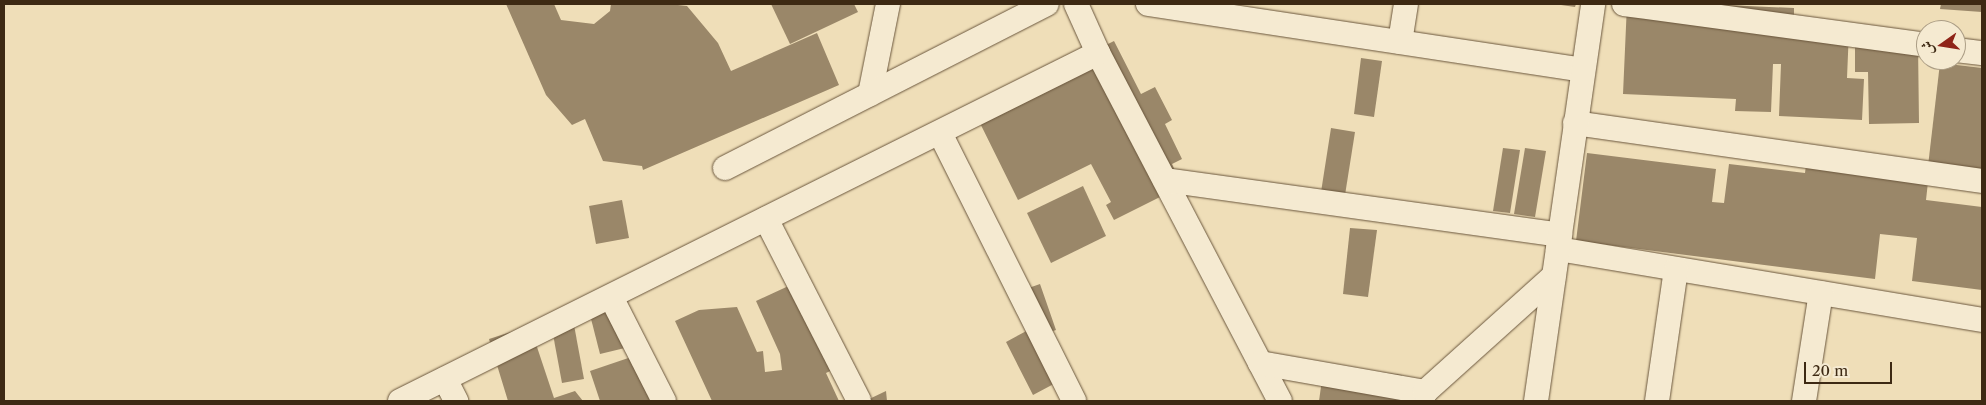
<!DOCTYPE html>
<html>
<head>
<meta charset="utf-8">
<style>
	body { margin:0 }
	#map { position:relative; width:1986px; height:405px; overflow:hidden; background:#efdeb8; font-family:"Libre Caslon Text",Amiri,serif }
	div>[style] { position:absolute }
	.building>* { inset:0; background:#9a8769 }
	.roads { filter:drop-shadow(0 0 1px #6a563c) drop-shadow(0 0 1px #6a563c) }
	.street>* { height:24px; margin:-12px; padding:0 12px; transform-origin:12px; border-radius:12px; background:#f5ead1 }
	span { translate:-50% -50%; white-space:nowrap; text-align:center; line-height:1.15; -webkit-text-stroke:4px #f5ead1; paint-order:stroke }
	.frame { position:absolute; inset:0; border:5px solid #3d2913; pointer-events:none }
	.north { position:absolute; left:1916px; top:20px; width:50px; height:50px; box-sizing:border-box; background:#f5ead1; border:1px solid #ab9d85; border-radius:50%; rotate:257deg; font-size:14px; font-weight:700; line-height:20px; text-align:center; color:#3d2913 }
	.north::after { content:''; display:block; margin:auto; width:18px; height:22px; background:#8f2418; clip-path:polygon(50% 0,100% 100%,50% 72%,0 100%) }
	.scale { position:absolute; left:1804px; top:362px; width:88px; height:22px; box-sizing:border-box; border:2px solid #3d2913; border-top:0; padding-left:6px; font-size:15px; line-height:18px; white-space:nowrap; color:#3d2913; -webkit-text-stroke:4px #f5ead1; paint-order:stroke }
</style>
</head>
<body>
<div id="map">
	<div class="building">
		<i style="clip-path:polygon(506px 4px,554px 4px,561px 20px,594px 24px,610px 11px,611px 4px,669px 4px,687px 6px,718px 43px,731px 71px,817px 33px,839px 85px,643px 170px,642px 166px,603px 161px,585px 119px,572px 125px,546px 95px)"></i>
		<i style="clip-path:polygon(771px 4px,854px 4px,858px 12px,790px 44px)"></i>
		<i style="clip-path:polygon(1554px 4px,1576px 4px,1575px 7px)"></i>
		<i style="clip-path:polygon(1627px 4px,1703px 4px,1794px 8px,1794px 18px,1849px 30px,1847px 78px,1864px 79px,1862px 120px,1779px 116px,1781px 64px,1773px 64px,1771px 112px,1735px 111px,1736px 99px,1623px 94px)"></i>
		<i style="clip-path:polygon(1941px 4px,1982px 4px,1982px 12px,1940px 9px)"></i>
		<i style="clip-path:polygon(1114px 41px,1141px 94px,1155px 87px,1172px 120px,1165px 124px,1182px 159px,1172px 164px,1182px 186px,1114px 220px,1106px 205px,1111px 202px,1091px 164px,1018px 200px,974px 111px)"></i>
		<i style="clip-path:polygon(1918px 44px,1919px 123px,1869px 124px,1868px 72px,1855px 72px,1855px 45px)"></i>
		<i style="clip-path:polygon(1361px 58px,1382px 61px,1374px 117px,1354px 114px)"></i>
		<i style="clip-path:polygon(1940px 63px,1982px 68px,1982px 172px,1928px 166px)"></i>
		<i style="clip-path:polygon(1331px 128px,1355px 132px,1345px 195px,1321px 192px)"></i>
		<i style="clip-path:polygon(1503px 148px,1520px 150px,1510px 213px,1493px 211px)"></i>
		<i style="clip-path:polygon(1525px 148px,1546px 151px,1535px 217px,1514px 214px)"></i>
		<i style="clip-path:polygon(1587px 153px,1716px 169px,1712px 202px,1724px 203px,1729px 164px,1805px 173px,1807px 157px,1928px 182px,1926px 200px,1982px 207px,1982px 290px,1912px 281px,1917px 238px,1880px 234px,1875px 279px,1576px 241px)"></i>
		<i style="clip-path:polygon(1083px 186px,1106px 236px,1051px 263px,1027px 213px)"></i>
		<i style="clip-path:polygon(622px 200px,629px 238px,596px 244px,589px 206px)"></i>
		<i style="clip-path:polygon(1350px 228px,1377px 230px,1368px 297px,1343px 294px)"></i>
		<i style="clip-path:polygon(795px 283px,847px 363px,826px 373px,839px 401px,712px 401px,675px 321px,699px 310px,737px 307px,757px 352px,763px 351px,765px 372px,782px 370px,780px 354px,756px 301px)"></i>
		<i style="clip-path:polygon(1040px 284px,1056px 330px,1042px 335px,1065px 378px,1033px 395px,1006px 342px,1032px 328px,1020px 291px)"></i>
		<i style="clip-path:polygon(616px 300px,629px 347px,600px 354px,588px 307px)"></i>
		<i style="clip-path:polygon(574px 325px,584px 379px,562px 383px,552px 329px)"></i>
		<i style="clip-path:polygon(530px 326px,554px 398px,575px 391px,583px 401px,508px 401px,489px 339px)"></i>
		<i style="clip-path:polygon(649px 351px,665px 401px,600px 401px,590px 371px)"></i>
		<i style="clip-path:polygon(1324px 365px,1402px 375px,1399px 401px,1319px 401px)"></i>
		<i style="clip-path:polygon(886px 391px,887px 401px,865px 401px)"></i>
	</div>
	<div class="roads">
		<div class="street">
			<i style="left:1076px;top:4px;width:54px;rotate:65.8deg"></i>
			<i style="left:1098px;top:53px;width:393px;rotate:62.4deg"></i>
			<i style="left:1148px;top:4px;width:440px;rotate:8.6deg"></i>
			<i style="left:1624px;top:4px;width:305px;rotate:7.7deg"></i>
			<i style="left:1400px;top:42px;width:38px;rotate:-81deg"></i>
			<i style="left:1956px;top:50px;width:26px;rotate:7deg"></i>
			<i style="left:870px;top:94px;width:92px;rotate:-78.7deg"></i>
			<i style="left:1575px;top:123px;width:411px;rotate:8.1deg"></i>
			<i style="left:940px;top:133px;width:300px;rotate:63.4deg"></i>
			<i style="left:725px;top:168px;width:361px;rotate:-27deg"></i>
			<i style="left:1165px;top:180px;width:399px;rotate:7.9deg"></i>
			<i style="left:766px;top:219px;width:204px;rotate:62.9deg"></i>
			<i style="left:1558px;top:249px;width:430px;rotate:9.5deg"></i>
			<i style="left:611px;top:297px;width:117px;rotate:63deg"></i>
			<i style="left:1260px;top:363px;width:168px;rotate:10deg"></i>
			<i style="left:445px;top:379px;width:25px;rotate:63deg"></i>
			<i style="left:400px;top:401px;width:780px;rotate:-26.5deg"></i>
			<i style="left:1419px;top:401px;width:11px;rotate:-56deg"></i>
			<i style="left:1425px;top:392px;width:173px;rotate:-42deg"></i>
			<i style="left:1536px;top:401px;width:401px;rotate:-81.8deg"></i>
			<i style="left:1657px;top:401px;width:133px;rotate:-81.8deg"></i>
			<i style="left:1804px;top:401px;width:109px;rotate:-81.1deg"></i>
		</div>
	</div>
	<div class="frame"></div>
	<div class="north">ش</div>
	<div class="scale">20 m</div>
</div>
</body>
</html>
